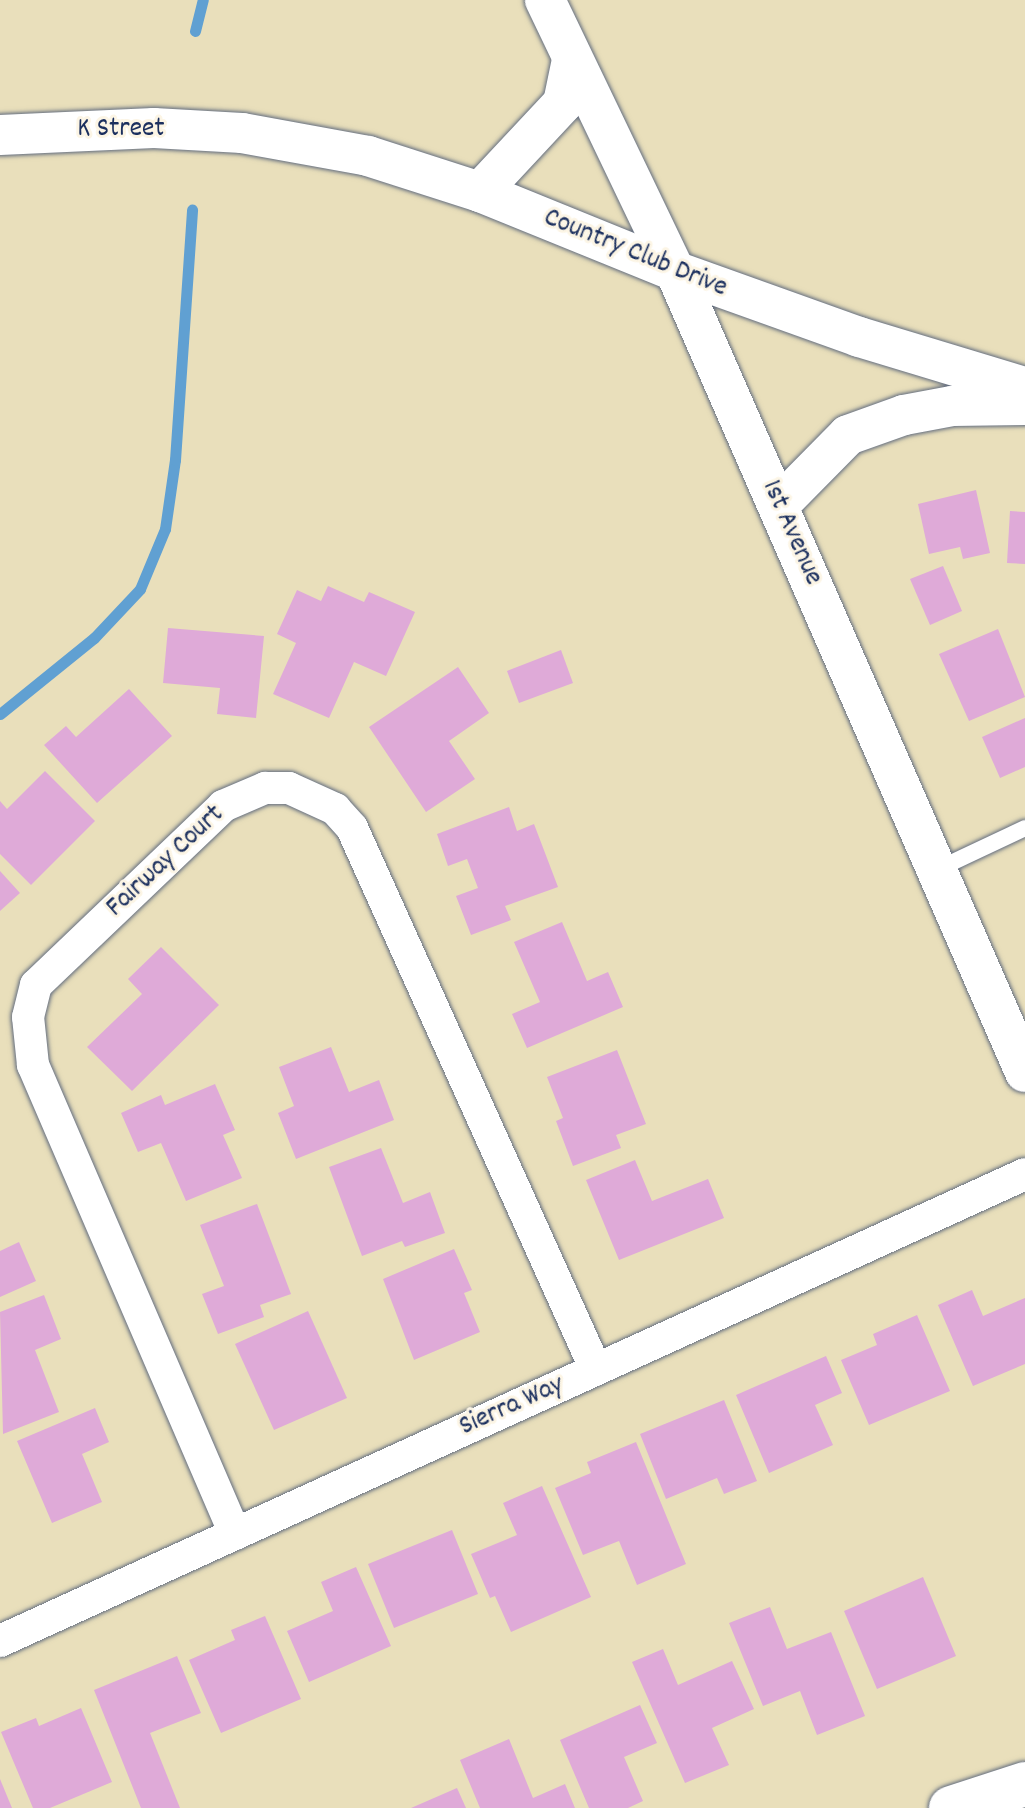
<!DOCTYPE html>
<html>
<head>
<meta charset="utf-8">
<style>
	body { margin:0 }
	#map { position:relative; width:1025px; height:1808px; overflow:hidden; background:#e9dfbb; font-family:Dekko,sans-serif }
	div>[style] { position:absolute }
	.stream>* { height:11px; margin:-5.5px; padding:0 5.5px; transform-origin:5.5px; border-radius:5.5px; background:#60a0d2 }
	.building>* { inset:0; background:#dfaad8 }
	.roads { filter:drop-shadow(0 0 2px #636d7f) drop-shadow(0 0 2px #636d7f) }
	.service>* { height:16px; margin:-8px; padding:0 8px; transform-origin:8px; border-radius:8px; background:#fff }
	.minor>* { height:32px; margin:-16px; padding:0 16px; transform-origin:16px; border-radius:16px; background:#fff }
	.tertiary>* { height:40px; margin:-20px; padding:0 20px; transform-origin:20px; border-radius:20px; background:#fff }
	.primary>* { height:44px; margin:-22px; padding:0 22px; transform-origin:22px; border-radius:22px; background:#fff }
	span { translate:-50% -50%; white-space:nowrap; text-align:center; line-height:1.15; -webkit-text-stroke:6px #fcf5e5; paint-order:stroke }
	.street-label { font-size:28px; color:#1b2f5e }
</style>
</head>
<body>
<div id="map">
	<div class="stream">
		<i style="left:195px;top:31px;width:32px;rotate:-76deg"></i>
		<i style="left:0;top:714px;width:121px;rotate:-39deg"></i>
		<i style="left:94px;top:638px;width:67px;rotate:-46.8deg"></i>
		<i style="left:140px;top:589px;width:65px;rotate:-67.4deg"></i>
		<i style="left:165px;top:529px;width:70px;rotate:-81.8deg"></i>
		<i style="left:175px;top:460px;width:251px;rotate:-86.1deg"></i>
	</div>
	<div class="building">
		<i style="clip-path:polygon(976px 490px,990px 553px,963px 559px,960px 547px,929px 554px,918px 504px)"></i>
		<i style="clip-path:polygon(1010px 511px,1025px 512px,1025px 564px,1007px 563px)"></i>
		<i style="clip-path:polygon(943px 566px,962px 611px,930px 625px,910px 579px)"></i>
		<i style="clip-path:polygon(328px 586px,364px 602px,369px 592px,415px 612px,386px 676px,354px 662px,329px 718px,273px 694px,296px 643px,277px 634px,297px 590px,321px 601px)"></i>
		<i style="clip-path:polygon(168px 628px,264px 636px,256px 718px,217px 714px,220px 688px,163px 683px)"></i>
		<i style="clip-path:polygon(998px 629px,1025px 697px,969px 721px,939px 654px)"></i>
		<i style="clip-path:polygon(561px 650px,573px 683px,519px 703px,507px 671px)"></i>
		<i style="clip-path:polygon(458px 667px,489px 713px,449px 741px,475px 779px,426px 812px,369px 727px)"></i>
		<i style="clip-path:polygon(129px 689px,172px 736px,97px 803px,44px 745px,66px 726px,76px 737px)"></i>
		<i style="clip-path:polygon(1025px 718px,1025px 767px,1000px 778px,982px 737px)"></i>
		<i style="clip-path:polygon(45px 771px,95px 821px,31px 885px,0 854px,0 801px,7px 809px)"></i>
		<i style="clip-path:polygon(509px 807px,517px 831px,534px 824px,558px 887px,505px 906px,511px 920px,471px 935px,456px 896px,478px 888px,467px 859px,448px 866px,437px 834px)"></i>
		<i style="clip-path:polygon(0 871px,20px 893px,0 911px)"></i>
		<i style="clip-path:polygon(562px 922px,587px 981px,608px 972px,623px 1007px,527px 1048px,512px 1014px,540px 1002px,514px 942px)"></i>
		<i style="clip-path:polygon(161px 947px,219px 1005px,132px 1091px,87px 1047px,142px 994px,128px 979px)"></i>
		<i style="clip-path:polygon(331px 1047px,349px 1092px,379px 1080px,394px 1120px,296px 1159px,278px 1113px,294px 1106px,279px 1067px)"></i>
		<i style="clip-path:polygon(617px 1050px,646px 1124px,616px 1135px,621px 1148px,573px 1166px,556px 1121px,563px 1118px,547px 1077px)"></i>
		<i style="clip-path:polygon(215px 1084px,235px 1130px,223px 1135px,242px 1178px,186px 1201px,161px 1143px,138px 1152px,121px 1113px,161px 1095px,165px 1105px)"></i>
		<i style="clip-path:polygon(381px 1148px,403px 1203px,430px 1192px,445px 1233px,405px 1247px,402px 1241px,362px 1256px,329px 1167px)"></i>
		<i style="clip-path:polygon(635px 1160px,652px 1201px,708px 1179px,724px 1218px,619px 1260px,586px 1180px)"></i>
		<i style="clip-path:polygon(257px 1204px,291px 1294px,260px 1305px,264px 1317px,218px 1334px,202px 1294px,224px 1286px,200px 1225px)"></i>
		<i style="clip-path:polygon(19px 1242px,36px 1281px,0 1297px,0 1251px)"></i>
		<i style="clip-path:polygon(454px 1249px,472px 1290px,464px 1293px,480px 1332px,414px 1360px,383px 1279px)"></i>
		<i style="clip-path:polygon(972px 1290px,983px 1316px,1025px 1298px,1025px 1364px,973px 1386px,938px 1305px)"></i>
		<i style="clip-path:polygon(44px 1295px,61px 1339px,35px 1350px,59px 1412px,3px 1434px,0 1312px)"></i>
		<i style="clip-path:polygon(308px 1311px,347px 1398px,274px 1430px,235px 1344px)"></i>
		<i style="clip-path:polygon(917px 1315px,950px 1391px,869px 1425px,841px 1360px,877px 1345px,873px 1334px)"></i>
		<i style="clip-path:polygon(826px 1356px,842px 1393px,815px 1405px,833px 1445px,769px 1473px,736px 1395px)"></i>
		<i style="clip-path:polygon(724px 1400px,757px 1481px,724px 1494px,717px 1478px,666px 1499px,640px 1434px)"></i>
		<i style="clip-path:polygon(95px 1408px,109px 1442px,82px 1454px,102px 1502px,52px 1523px,17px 1441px)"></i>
		<i style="clip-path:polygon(636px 1442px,686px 1564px,637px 1585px,619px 1541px,583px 1555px,555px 1488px,591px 1473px,587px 1462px)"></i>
		<i style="clip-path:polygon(542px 1486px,591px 1597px,511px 1632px,495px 1596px,490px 1598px,471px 1554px,517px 1535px,503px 1503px)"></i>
		<i style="clip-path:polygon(452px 1530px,478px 1594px,394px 1628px,368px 1564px)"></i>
		<i style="clip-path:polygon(356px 1567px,391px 1646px,309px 1682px,287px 1631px,333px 1611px,321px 1582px)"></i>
		<i style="clip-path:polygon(923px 1577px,956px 1656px,877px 1689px,844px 1611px)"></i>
		<i style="clip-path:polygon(770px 1607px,787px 1649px,831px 1632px,865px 1716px,817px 1735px,800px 1691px,763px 1706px,729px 1623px)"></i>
		<i style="clip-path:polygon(265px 1616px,301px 1699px,221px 1733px,189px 1660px,235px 1640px,231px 1630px)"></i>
		<i style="clip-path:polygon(663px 1649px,678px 1685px,732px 1661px,754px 1709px,712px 1728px,729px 1765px,685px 1783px,632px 1662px)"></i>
		<i style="clip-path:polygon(177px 1656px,201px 1713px,150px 1733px,180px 1808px,141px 1808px,94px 1690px)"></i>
		<i style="clip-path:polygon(640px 1705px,657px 1743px,624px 1757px,643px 1801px,628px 1808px,589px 1808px,560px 1740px)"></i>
		<i style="clip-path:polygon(81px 1708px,112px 1782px,50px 1808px,33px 1808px,1px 1732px,36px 1718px,39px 1726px)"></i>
		<i style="clip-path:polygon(509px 1739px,533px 1798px,565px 1784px,575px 1808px,480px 1808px,460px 1760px)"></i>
		<i style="clip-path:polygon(0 1779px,12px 1808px,0 1808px)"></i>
		<i style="clip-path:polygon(457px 1788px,466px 1808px,411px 1808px)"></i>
	</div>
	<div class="roads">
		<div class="service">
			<i style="left:938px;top:869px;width:96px;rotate:-25.2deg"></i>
		</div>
		<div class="minor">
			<i style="left:235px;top:1534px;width:511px;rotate:-113.3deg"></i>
			<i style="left:33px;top:1065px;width:48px;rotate:-95.9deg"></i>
			<i style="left:28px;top:1017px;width:33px;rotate:-76deg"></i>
			<i style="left:36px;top:985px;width:259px;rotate:-43.7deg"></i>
			<i style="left:223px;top:806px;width:46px;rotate:-23.2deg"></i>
			<i style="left:265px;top:788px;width:24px"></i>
			<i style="left:289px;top:788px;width:51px;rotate:24.5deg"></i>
			<i style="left:335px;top:809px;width:25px;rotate:48deg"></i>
			<i style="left:352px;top:828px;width:594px;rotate:65.76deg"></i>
			<i style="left:0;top:1641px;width:1126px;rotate:-24.49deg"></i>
		</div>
		<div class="tertiary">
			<i style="left:545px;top:0;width:301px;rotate:64.4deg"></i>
			<i style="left:675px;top:271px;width:874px;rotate:66.4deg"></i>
			<i style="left:0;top:135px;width:154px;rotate:-2.6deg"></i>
			<i style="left:154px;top:128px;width:88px;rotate:3.3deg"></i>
			<i style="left:242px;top:133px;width:128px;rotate:10.3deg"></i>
			<i style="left:368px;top:156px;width:118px;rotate:17.8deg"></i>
			<i style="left:480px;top:192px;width:210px;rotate:22.1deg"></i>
			<i style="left:675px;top:271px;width:195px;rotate:19.7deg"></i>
			<i style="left:859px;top:337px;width:173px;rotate:16.8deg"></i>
			<i style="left:480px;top:192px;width:122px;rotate:-47deg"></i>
			<i style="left:563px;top:103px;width:44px;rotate:-78.2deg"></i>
			<i style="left:779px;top:505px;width:98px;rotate:-45.4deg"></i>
			<i style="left:848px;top:435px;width:59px;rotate:-19.7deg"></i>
			<i style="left:904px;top:415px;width:49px;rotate:-10.6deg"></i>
			<i style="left:952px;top:406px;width:73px;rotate:-0.8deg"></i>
		</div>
		<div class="primary">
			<i style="left:951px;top:1808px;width:78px;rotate:-18deg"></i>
		</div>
	</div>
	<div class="street-label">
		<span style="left:121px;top:130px">K Street</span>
		<span style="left:635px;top:254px;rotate:22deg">Country Club Drive</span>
		<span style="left:791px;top:533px;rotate:66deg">1st Avenue</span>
		<span style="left:166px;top:862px;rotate:-43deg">Fairway Court</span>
		<span style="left:512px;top:1407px;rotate:-24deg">Sierra Way</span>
	</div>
</div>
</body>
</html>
